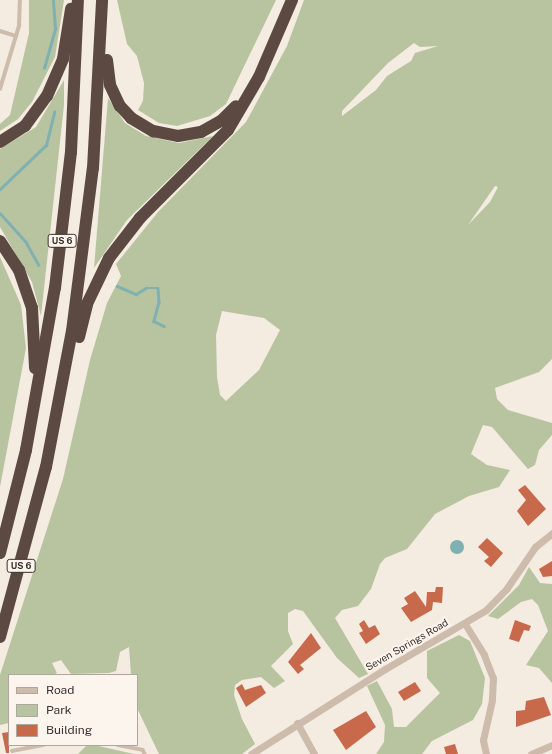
<!DOCTYPE html>
<html>
<head>
<meta charset="utf-8">
<style>
	body { margin:0 }
	#map { position:relative; width:552px; height:754px; overflow:hidden; background:#f4ebe1; font-family:"Public Sans",sans-serif }
	div>[style] { position:absolute }
	.green>* { inset:0; background:#b8c4a0 }
	.water>* { inset:0; background:#7fb0b2 }
	.round { border-radius:50% }
	.stream>* { height:2.5px; margin:-1.25px; padding:0 1.25px; transform-origin:1.25px; border-radius:1.25px; background:#7fb0b2 }
	.building>* { inset:0; background:#c8694b }
	.service>* { height:3.5px; margin:-1.75px; padding:0 1.75px; transform-origin:1.75px; border-radius:1.75px; background:#cdbbac }
	.minor>* { height:7px; margin:-3.5px; padding:0 3.5px; transform-origin:3.5px; border-radius:3.5px; background:#cdbbac }
	.motorway>* { height:12px; margin:-6px; padding:0 6px; transform-origin:6px; border-radius:6px; background:#5c4a42 }
	span { translate:-50% -50%; white-space:nowrap; text-align:center; line-height:1.15; -webkit-text-stroke:4px #fbf5ee; paint-order:stroke }
	.shield-label span { padding:1px 3px; background:#fbf5ee; border:1px solid; border-radius:3px; -webkit-text-stroke-width:0 }
	.shield-label { font-size:9px; color:#3b302b; font-weight:700 }
	.street-label { font-size:10px; color:#3b302b }
	.legend { position:absolute; left:8px; top:674px; width:130px; height:72px; box-sizing:border-box; background:#fbf5ee; border:1px solid #aea6a0; margin:0; padding:5px 7px; list-style:none; font-size:12px; color:#3b302b }
	.legend li { display:flex; align-items:center; gap:8px; height:20px }
	.legend b { width:20px; border:1px solid #aea6a0 }
</style>
</head>
<body>
<div id="map">
	<div class="green">
		<i style="clip-path:polygon(29px 0,64px 0,55px 57px,32px 102px,18px 119px,0 131px,0 124px,10px 115px,29px 33px)"></i>
		<i style="clip-path:polygon(117px 0,276px 0,226px 104px,210px 116px,177px 126px,159px 123px,138px 110px,143px 101px,144px 83px,137px 56px,127px 44px)"></i>
		<i style="clip-path:polygon(evenodd,304px 0,552px 0,552px 359px,539px 372px,495px 388px,497px 399px,508px 410px,552px 423px,552px 435px,539px 450px,535px 465px,528px 469px,492px 427px,483px 425px,471px 454px,487px 465px,510px 470px,499px 487px,469px 496px,435px 514px,407px 549px,385px 558px,380px 564px,371px 589px,358px 606px,342px 610px,335px 618px,368px 674px,359px 678px,337px 658px,303px 611px,295px 609px,288px 613px,288px 631px,293px 644px,271px 666px,285px 681px,274px 688px,261px 677px,242px 680px,235px 685px,234px 695px,242px 719px,255px 744px,242px 754px,159px 754px,137px 708px,137px 675px,131px 675px,129px 647px,120px 652px,116px 671px,109px 673px,71px 674px,61px 660px,52px 663px,57px 673px,52px 675px,9px 675px,9px 723px,0 725px,0 675px,63px 479px,90px 360px,107px 303px,121px 276px,116px 264px,158px 212px,246px 122px,287px 46px,304px 0,414px 43px,420px 47px,438px 46px,415px 53px,411px 61px,387px 76px,376px 90px,342px 116px,342px 111px,388px 63px,414px 43px,304px 0,495px 186px,498px 187px,490px 202px,468px 225px,495px 186px,304px 0,222px 311px,264px 318px,280px 330px,259px 370px,226px 401px,220px 395px,217px 377px,216px 335px,222px 311px)"></i>
		<i style="clip-path:polygon(64px 80px,64px 105px,41px 316px,32px 282px,0 227px,0 149px,36px 127px)"></i>
		<i style="clip-path:polygon(108px 98px,125px 123px,146px 136px,179px 143px,213px 136px,127px 220px,94px 268px)"></i>
		<i style="clip-path:polygon(0 257px,21px 305px,26px 348px,0 487px)"></i>
		<i style="clip-path:polygon(529px 567px,540px 583px,552px 584px,552px 683px,539px 668px,526px 665px,548px 631px,538px 605px,532px 599px,521px 602px,498px 619px,488px 616px,519px 585px)"></i>
		<i style="clip-path:polygon(459px 635px,470px 641px,485px 678px,482px 704px,473px 720px,432px 741px,422px 754px,376px 754px,384px 742px,385px 725px,367px 686px,377px 681px,392px 709px,394px 727px,406px 727px,440px 693px,427px 678px,427px 651px)"></i>
		<i style="clip-path:polygon(87px 745px,94px 745px,134px 754px,78px 754px)"></i>
	</div>
	<div class="water">
		<i class="round" style="left:450px;top:540px;width:14px;height:14px"></i>
	</div>
	<div class="stream">
		<i style="left:44px;top:68px;width:41px;rotate:-74.2deg"></i>
		<i style="left:55px;top:29px;width:29px;rotate:-94deg"></i>
		<i style="left:0;top:189px;width:64px;rotate:-43.7deg"></i>
		<i style="left:46px;top:145px;width:34px;rotate:-76deg"></i>
		<i style="left:0;top:213px;width:39px;rotate:48deg"></i>
		<i style="left:26px;top:242px;width:26px;rotate:61deg"></i>
		<i style="left:117px;top:286px;width:21px;rotate:23deg"></i>
		<i style="left:136px;top:294px;width:12px;rotate:-31deg"></i>
		<i style="left:146px;top:288px;width:12px"></i>
		<i style="left:158px;top:288px;width:14px;rotate:86deg"></i>
		<i style="left:159px;top:302px;width:20px;rotate:105deg"></i>
		<i style="left:154px;top:321px;width:11px;rotate:27deg"></i>
	</div>
	<div class="building">
		<i style="clip-path:polygon(525px 485px,546px 509px,528px 526px,517px 511px,526px 500px,518px 490px)"></i>
		<i style="clip-path:polygon(487px 538px,503px 553px,491px 567px,484px 561px,489px 557px,478px 547px)"></i>
		<i style="clip-path:polygon(552px 561px,552px 576px,543px 577px,539px 569px)"></i>
		<i style="clip-path:polygon(436px 587px,443px 587px,442px 603px,433px 602px,432px 610px,411px 622px,401px 608px,408px 604px,404px 598px,415px 591px,426px 607px,427px 592px,435px 592px)"></i>
		<i style="clip-path:polygon(364px 620px,369px 628px,375px 625px,380px 634px,366px 644px,359px 633px,363px 631px,359px 624px)"></i>
		<i style="clip-path:polygon(515px 620px,531px 626px,529px 631px,524px 630px,519px 642px,509px 639px)"></i>
		<i style="clip-path:polygon(311px 633px,321px 648px,300px 665px,304px 669px,298px 674px,288px 662px)"></i>
		<i style="clip-path:polygon(415px 682px,421px 691px,404px 701px,398px 692px)"></i>
		<i style="clip-path:polygon(242px 684px,245px 690px,261px 685px,266px 693px,246px 707px,236px 688px)"></i>
		<i style="clip-path:polygon(544px 697px,551px 715px,516px 727px,516px 711px,525px 710px,526px 701px)"></i>
		<i style="clip-path:polygon(366px 711px,376px 727px,346px 750px,333px 730px)"></i>
		<i style="clip-path:polygon(9px 732px,9px 753px,6px 753px,2px 733px)"></i>
		<i style="clip-path:polygon(455px 744px,458px 754px,446px 754px,444px 747px)"></i>
	</div>
	<div class="service">
		<i style="left:0;top:31px;width:17px;rotate:17deg"></i>
		<i style="left:0;top:89px;width:66px;rotate:-73.2deg"></i>
		<i style="left:19px;top:26px;width:26px;rotate:-88deg"></i>
		<i style="left:118px;top:745px;width:25px;rotate:11deg"></i>
		<i style="left:143px;top:750px;width:4px;rotate:63deg"></i>
		<i style="left:12px;top:751px;width:32px;rotate:-11deg"></i>
	</div>
	<div class="minor">
		<i style="left:465px;top:624px;width:36px;rotate:58deg"></i>
		<i style="left:484px;top:655px;width:25px;rotate:69deg"></i>
		<i style="left:493px;top:678px;width:22px;rotate:93deg"></i>
		<i style="left:492px;top:700px;width:41px;rotate:102.7deg"></i>
		<i style="left:483px;top:740px;width:14px;rotate:78deg"></i>
		<i style="left:297px;top:723px;width:35px;rotate:61deg"></i>
		<i style="left:251px;top:754px;width:159px;rotate:-32.4deg"></i>
		<i style="left:385px;top:669px;width:117px;rotate:-30.3deg"></i>
		<i style="left:486px;top:610px;width:30px;rotate:-46deg"></i>
		<i style="left:507px;top:588px;width:50px;rotate:-55.7deg"></i>
		<i style="left:535px;top:547px;width:22px;rotate:-39deg"></i>
		<i style="left:531px;top:754px;width:23px;rotate:-23deg"></i>
	</div>
	<div class="motorway">
		<i style="left:107px;top:60px;width:25px;rotate:83deg"></i>
		<i style="left:110px;top:85px;width:23px;rotate:65deg"></i>
		<i style="left:120px;top:106px;width:16px;rotate:47deg"></i>
		<i style="left:131px;top:118px;width:26px;rotate:31deg"></i>
		<i style="left:153px;top:131px;width:25px;rotate:11deg"></i>
		<i style="left:178px;top:136px;width:23px;rotate:-10deg"></i>
		<i style="left:201px;top:132px;width:23px;rotate:-29deg"></i>
		<i style="left:221px;top:121px;width:21px;rotate:-45deg"></i>
		<i style="left:0;top:142px;width:30px;rotate:-33deg"></i>
		<i style="left:25px;top:126px;width:37px;rotate:-54deg"></i>
		<i style="left:47px;top:96px;width:40px;rotate:-66.6deg"></i>
		<i style="left:63px;top:59px;width:51px;rotate:-80.9deg"></i>
		<i style="left:0;top:241px;width:35px;rotate:57deg"></i>
		<i style="left:19px;top:270px;width:40px;rotate:71.1deg"></i>
		<i style="left:32px;top:308px;width:60px;rotate:87.1deg"></i>
		<i style="left:79px;top:337px;width:34px;rotate:-76deg"></i>
		<i style="left:87px;top:304px;width:51px;rotate:-64.4deg"></i>
		<i style="left:109px;top:258px;width:51px;rotate:-52.2deg"></i>
		<i style="left:140px;top:218px;width:124px;rotate:-45deg"></i>
		<i style="left:228px;top:130px;width:61px;rotate:-59.7deg"></i>
		<i style="left:259px;top:77px;width:84px;rotate:-66.8deg"></i>
		<i style="left:0;top:553px;width:106px;rotate:-75.8deg"></i>
		<i style="left:26px;top:450px;width:165px;rotate:-79.9deg"></i>
		<i style="left:55px;top:288px;width:137px;rotate:-83.3deg"></i>
		<i style="left:71px;top:152px;width:152px;rotate:-87.4deg"></i>
		<i style="left:0;top:637px;width:176px;rotate:-74.9deg"></i>
		<i style="left:46px;top:467px;width:138px;rotate:-79.2deg"></i>
		<i style="left:72px;top:331px;width:164px;rotate:-82.7deg"></i>
		<i style="left:93px;top:168px;width:168px;rotate:-86.9deg"></i>
	</div>
	<div class="shield-label">
		<span style="left:62px;top:241px">US 6</span>
		<span style="left:21px;top:566px">US 6</span>
	</div>
	<div class="street-label">
		<span style="left:407px;top:645px;rotate:-30deg">Seven Springs Road</span>
	</div>
	<ul class="legend">
	<li><b style="height:5px;background:#cdbbac"></b>Road</li>
	<li><b style="height:11px;background:#b8c4a0"></b>Park</li>
	<li><b style="height:11px;background:#c8694b"></b>Building</li>
	</ul>
</div>
</body>
</html>
